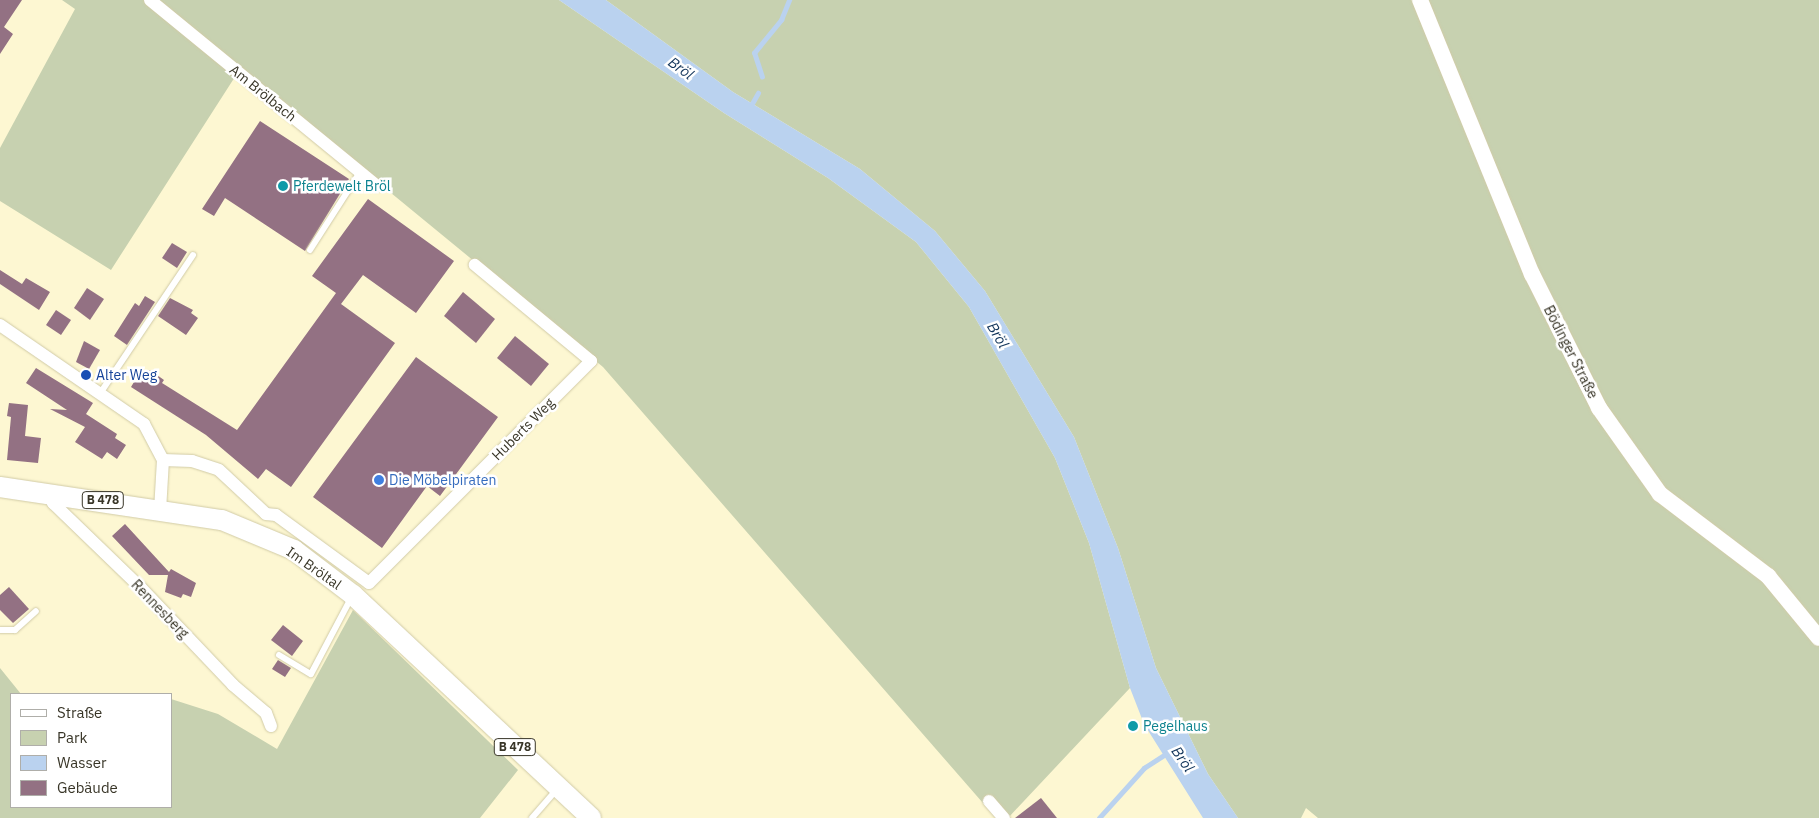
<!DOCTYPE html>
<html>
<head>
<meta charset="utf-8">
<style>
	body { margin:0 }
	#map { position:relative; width:1819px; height:818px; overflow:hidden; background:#fdf7d2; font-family:"IBM Plex Sans",sans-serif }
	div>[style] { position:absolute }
	.green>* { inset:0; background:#c7d1b0 }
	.water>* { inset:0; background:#bad2ef }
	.stream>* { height:4.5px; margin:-2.25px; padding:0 2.25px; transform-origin:2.25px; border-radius:2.25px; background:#bad2ef }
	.building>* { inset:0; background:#937183 }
	.roads { filter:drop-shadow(0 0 1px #d1cba7) drop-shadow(0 0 1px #d1cba7) }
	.service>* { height:6px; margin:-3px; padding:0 3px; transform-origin:3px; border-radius:3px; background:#fff }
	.minor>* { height:12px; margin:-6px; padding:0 6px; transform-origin:6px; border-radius:6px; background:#fff }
	.tertiary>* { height:16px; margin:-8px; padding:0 8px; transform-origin:8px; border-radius:8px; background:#fff }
	.primary>* { height:20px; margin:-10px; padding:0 10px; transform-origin:10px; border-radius:10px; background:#fff }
	.dots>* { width:14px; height:14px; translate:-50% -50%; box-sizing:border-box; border:2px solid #fff; border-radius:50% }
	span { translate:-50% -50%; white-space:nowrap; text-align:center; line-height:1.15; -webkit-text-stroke:5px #fff; paint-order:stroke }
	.shield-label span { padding:1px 4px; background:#fff; border:1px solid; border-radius:4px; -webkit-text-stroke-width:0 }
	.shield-label { font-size:12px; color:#383527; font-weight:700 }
	.street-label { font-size:14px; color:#383527 }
	.culture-label { font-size:14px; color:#0d838f }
	.left { translate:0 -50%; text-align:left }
	.transit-label { font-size:14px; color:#164399 }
	.shop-label { font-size:14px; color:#366cbe }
	.water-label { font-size:15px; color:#103359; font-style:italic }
	.legend { position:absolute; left:10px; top:693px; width:162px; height:115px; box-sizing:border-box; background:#fff; border:1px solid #afaea9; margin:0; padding:6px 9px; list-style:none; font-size:15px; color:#383527 }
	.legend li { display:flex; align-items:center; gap:10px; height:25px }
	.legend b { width:25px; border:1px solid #afaea9 }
</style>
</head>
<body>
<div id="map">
	<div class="green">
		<i style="clip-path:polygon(62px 0,559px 0,724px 113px,828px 178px,916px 242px,969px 307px,1055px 458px,1089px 543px,1130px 688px,1008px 818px,996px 818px,603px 367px,240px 69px,111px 270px,0 201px,0 148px,75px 9px)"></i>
		<i style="clip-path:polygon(606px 0,1819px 0,1819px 818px,1318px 818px,1306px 808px,1301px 818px,1238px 818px,1208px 774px,1156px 668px,1118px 548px,1074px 437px,985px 291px,935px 231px,860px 169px,733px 92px)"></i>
		<i style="clip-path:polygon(353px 610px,518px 770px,480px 818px,0 818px,0 668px,21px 694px,11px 694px,11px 807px,171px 807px,171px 699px,218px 714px,277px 749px)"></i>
	</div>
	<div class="water">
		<i style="clip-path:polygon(559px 0,606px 0,733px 92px,860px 169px,935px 231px,985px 291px,1074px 437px,1118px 548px,1156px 668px,1208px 774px,1238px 818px,1203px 818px,1144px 724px,1130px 688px,1089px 543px,1055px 458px,969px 307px,916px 242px,828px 178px,724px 113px)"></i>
	</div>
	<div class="stream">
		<i style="left:762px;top:77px;width:25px;rotate:-108deg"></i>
		<i style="left:754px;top:53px;width:43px;rotate:-50.7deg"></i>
		<i style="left:781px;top:20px;width:22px;rotate:-68deg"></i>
		<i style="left:750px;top:107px;width:16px;rotate:-60deg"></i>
		<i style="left:1099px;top:818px;width:67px;rotate:-48deg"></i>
		<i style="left:1144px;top:768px;width:30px;rotate:-33deg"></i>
	</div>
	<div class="building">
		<i style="clip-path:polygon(0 0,22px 0,4px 27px,13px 34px,0 54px)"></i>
		<i style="clip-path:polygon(260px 121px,349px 179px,305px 251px,225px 198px,214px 216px,202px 209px)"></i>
		<i style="clip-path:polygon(368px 199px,454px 261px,416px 313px,363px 275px,341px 304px,395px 343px,291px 487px,266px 469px,258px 479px,206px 435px,131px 387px,140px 372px,146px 375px,150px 370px,164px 380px,162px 383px,237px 430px,336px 293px,312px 276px)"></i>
		<i style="clip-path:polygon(172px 243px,187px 252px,177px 268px,162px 258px)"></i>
		<i style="clip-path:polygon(0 270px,22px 284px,26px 278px,50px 292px,39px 310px,0 284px)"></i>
		<i style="clip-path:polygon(87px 288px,104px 299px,90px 320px,74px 308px)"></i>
		<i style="clip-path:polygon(463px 292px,495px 319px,476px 343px,444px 316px)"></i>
		<i style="clip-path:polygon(145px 296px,155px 302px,127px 345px,114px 336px,135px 303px,139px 306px)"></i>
		<i style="clip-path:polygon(170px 298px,193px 310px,191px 313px,198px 318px,186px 335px,158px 316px)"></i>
		<i style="clip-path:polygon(56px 310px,71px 320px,61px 335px,46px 325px)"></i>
		<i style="clip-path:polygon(515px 336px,549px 364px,531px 386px,497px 358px)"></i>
		<i style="clip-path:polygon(84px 341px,100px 350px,89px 369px,76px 362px)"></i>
		<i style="clip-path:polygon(416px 357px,498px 417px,440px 496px,427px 486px,382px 548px,313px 497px)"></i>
		<i style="clip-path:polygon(36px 368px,93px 403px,86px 414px,117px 434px,115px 438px,126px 445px,117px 459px,107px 452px,102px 459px,75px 442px,85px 427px,50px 409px,67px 410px,26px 383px)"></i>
		<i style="clip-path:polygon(9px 403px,28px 405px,25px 436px,41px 438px,38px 463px,7px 460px,11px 417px,7px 416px)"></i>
		<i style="clip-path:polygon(125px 524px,169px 572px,171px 569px,196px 583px,191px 597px,183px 594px,181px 598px,165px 592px,168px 575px,149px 575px,112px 536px)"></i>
		<i style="clip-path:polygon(9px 587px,29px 609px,13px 623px,0 610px,0 595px)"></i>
		<i style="clip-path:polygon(283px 625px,303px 641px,292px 656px,271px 640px)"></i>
		<i style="clip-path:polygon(278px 660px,291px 668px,285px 677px,272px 669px)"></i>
		<i style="clip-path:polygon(1041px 798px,1057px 818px,1015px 818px)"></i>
	</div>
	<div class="roads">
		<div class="service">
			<i style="left:310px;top:250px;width:93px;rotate:-57.3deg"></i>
			<i style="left:101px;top:392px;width:165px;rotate:-56.1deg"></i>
			<i style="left:0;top:630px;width:15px"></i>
			<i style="left:15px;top:630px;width:28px;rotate:-42deg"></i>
			<i style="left:279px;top:655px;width:37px;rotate:31deg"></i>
			<i style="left:311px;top:674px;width:86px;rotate:-62.2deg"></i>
			<i style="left:532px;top:818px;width:37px;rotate:-49deg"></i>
		</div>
		<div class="minor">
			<i style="left:150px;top:0;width:293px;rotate:39.3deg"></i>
			<i style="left:0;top:325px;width:175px;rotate:34.5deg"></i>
			<i style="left:144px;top:424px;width:41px;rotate:62.2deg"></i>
			<i style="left:163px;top:460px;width:50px;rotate:93.4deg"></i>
			<i style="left:163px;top:460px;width:29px;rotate:2deg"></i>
			<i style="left:192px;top:461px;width:28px;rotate:18deg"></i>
			<i style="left:219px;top:470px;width:64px;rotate:43.1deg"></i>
			<i style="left:266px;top:514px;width:10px;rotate:6deg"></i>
			<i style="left:276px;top:515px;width:115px;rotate:36.2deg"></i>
			<i style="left:369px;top:583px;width:314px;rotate:-45deg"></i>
			<i style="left:591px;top:361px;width:151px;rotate:-140.4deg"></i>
			<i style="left:47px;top:492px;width:13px;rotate:61deg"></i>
			<i style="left:53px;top:503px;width:122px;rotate:44deg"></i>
			<i style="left:141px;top:588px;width:134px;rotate:46.5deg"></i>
			<i style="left:233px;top:685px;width:43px;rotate:40.3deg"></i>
			<i style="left:266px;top:713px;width:14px;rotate:69deg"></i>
			<i style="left:989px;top:801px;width:23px;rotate:49deg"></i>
		</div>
		<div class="tertiary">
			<i style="left:1420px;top:0;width:296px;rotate:67.8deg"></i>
			<i style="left:1532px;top:274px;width:150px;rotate:63.4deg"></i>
			<i style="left:1599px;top:408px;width:105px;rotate:54.7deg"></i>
			<i style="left:1660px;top:494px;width:136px;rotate:37.2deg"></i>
			<i style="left:1768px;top:576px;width:80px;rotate:50.6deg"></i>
		</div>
		<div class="primary">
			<i style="left:0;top:487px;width:224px;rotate:8.5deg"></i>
			<i style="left:222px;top:520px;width:78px;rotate:22.6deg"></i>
			<i style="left:294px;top:550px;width:74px;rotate:37.3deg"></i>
			<i style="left:353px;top:595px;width:326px;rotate:43.1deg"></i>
		</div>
	</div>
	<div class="dots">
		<i style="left:283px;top:186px;background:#0f9aa8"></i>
		<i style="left:86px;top:375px;background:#1a4fb4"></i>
		<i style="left:379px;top:480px;background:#3f7fe0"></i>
		<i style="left:1133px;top:726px;background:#0f9aa8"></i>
	</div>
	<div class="shield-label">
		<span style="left:103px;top:500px">B 478</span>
		<span style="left:515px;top:747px">B 478</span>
	</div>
	<div class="street-label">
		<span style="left:263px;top:93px;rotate:39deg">Am Brölbach</span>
		<span style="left:1571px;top:352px;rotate:63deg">Bödinger Straße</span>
		<span style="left:523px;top:429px;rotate:-45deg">Huberts Weg</span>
		<span style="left:314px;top:568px;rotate:35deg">Im Bröltal</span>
		<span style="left:160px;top:609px;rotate:46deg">Rennesberg</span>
	</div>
	<div class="culture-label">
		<span class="left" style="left:293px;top:186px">Pferdewelt Bröl</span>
		<span class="left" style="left:1143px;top:726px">Pegelhaus</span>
	</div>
	<div class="transit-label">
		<span class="left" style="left:96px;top:375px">Alter Weg</span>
	</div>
	<div class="shop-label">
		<span class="left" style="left:389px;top:480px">Die Möbelpiraten</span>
	</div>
	<div class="water-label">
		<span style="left:681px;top:68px;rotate:36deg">Bröl</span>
		<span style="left:998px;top:335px;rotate:59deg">Bröl</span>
		<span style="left:1183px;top:759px;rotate:55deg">Bröl</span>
	</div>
	<ul class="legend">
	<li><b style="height:6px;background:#fff"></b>Straße</li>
	<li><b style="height:14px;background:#c7d1b0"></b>Park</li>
	<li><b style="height:14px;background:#bad2ef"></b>Wasser</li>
	<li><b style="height:14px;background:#937183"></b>Gebäude</li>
	</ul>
</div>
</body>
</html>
